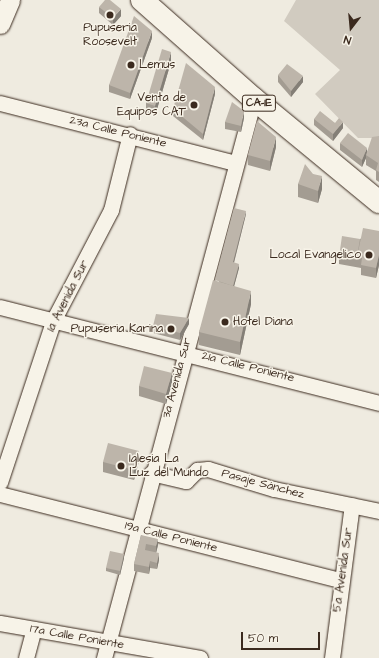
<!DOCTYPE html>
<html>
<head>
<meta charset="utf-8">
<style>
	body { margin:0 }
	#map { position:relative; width:379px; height:658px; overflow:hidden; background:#efebe0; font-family:"Architects Daughter",sans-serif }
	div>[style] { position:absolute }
	.green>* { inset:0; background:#d1cbc0 }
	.roads { filter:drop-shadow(0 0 1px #3b2a1e) drop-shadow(0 0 1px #3b2a1e) }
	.minor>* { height:15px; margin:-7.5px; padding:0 7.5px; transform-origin:7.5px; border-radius:7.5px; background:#f7f3e8 }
	.major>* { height:19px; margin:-9.5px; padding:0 9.5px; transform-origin:9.5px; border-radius:9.5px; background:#f7f3e8 }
	.highway>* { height:22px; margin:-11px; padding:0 11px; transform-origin:11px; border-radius:11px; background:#f7f3e8 }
	.wall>* { inset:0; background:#a39c92 }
	.shaded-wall>* { inset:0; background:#847f77 }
	.building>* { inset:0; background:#bdb5aa }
	.dots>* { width:11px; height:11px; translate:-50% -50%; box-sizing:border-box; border:2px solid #f7f3e8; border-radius:50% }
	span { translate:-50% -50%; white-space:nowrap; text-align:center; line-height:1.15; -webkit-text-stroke:3px #f7f3e8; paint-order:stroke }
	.shield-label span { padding:1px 3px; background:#f7f3e8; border:1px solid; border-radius:3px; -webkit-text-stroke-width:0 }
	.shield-label { font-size:11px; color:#3b2a1e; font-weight:700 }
	.poi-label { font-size:12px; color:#3b2a1e }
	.left { translate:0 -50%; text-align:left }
	.right { translate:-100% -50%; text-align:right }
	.street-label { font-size:12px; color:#3b2a1e }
	.north { position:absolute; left:331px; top:8px; width:40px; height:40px; -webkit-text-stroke:3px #f7f3e8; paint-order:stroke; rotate:196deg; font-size:11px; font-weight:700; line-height:16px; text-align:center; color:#3b2a1e }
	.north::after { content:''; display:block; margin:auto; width:14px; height:18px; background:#3b2a1e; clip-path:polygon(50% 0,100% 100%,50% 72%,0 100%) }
	.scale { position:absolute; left:241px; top:632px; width:79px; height:18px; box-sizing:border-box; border:2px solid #3b2a1e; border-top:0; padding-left:5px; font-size:12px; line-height:14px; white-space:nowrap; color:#3b2a1e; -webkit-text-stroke:3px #f7f3e8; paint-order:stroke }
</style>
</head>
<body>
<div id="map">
	<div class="green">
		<i style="clip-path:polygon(296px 0,379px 0,379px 138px,358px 138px,315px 94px,340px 70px,284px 21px)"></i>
	</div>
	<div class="roads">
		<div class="minor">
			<i style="left:0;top:103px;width:243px;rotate:14.3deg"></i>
			<i style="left:0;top:307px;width:391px;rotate:14.2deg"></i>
			<i style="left:151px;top:473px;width:36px;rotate:13deg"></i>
			<i style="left:186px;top:481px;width:16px;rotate:-45deg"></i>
			<i style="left:197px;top:470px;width:11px;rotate:-5deg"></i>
			<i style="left:208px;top:469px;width:69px;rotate:16.9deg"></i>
			<i style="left:274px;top:489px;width:107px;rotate:11.8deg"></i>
			<i style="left:0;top:482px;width:172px;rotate:-71.7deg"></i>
			<i style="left:54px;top:319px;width:123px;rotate:-62.4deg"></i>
			<i style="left:111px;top:210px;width:78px;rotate:-76deg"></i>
			<i style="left:0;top:494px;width:352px;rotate:14.2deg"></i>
			<i style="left:0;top:623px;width:203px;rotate:9.9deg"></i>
			<i style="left:26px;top:658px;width:30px;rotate:-75deg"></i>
			<i style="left:104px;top:658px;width:579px;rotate:-74.98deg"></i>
			<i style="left:332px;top:658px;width:154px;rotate:-82.6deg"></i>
		</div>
		<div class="major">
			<i style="left:0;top:24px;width:26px;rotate:-67deg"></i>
		</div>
		<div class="highway">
			<i style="left:142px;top:0;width:149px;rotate:41.5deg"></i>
			<i style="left:254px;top:99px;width:162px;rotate:39.5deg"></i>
		</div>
	</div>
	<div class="wall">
		<i style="clip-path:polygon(99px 7px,121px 16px,113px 25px,99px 13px)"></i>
		<i style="clip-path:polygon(152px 38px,130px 99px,109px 92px,109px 85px)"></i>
		<i style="clip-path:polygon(171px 62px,155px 116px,146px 113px,146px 103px)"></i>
		<i style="clip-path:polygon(278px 75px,303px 82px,291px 97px,278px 82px)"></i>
		<i style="clip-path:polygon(215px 94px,203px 140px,173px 116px,173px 109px)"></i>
		<i style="clip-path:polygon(244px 118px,241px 132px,225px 129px,225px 122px)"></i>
		<i style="clip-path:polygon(314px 119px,335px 123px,343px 128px,333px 141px,314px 125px)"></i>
		<i style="clip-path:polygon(379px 136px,379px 182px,376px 180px,376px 171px,366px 165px,366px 158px,362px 167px,340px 150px,340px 143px,367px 152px)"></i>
		<i style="clip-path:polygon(276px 147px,270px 171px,248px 165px,248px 155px)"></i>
		<i style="clip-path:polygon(313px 174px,322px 189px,318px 203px,298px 197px,298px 184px)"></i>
		<i style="clip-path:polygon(246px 214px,234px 263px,239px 268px,234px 286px,251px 304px,240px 355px,199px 345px,199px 332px)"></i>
		<i style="clip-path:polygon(379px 231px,379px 265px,376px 278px,361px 275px,361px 268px,339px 264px,339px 257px,360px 239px)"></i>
		<i style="clip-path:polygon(189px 324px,180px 340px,153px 333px,153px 326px)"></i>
		<i style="clip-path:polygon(172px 383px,166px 404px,139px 396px,139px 386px)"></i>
		<i style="clip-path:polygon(139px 461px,134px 480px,103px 472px,103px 462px)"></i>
		<i style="clip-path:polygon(141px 535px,158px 545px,156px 553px,159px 560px,157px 569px,150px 568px,149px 574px,134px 571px,134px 564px)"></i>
		<i style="clip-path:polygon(124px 558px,120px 575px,106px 571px,106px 568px)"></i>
	</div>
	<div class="shaded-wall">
		<i style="clip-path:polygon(121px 9px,121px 16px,113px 25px,113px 18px)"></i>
		<i style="clip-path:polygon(152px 31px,152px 38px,130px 99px,130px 93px)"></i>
		<i style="clip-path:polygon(171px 52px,171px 62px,155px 116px,155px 106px)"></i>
		<i style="clip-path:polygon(303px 76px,303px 82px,291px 97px,291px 91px)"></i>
		<i style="clip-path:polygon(215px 87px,215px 94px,203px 140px,203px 134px)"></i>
		<i style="clip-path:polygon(244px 111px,244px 118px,241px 132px,241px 126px)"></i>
		<i style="clip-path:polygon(343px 122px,343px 128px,333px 141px,333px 134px)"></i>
		<i style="clip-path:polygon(276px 137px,276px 147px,270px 171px,270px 161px)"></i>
		<i style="clip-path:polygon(367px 148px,367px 155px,366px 155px,366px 158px,362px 167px,362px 160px)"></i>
		<i style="clip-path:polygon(322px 176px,322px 189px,318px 203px,318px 191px)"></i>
		<i style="clip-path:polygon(246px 211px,246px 214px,233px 266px,233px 262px)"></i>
		<i style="clip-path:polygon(379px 255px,379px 265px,376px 278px,376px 268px)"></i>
		<i style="clip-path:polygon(239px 264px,239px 268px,231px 298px,231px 294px)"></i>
		<i style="clip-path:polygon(251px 291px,251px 304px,240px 355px,240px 342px)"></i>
		<i style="clip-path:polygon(189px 318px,189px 324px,180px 340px,180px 333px)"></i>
		<i style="clip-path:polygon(172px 373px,172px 383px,166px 404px,166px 394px)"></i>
		<i style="clip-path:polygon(139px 451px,139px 461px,134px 480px,134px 470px)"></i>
		<i style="clip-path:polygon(158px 539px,158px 545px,156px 553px,156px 546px)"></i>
		<i style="clip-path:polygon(159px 553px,159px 560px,157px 569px,157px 563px)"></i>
		<i style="clip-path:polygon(124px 554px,124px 558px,120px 575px,120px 571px)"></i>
		<i style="clip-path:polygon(150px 561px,150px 568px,149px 574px,149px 567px)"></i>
	</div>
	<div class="building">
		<i style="clip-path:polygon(105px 0,110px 0,121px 9px,113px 18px,99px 7px)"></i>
		<i style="clip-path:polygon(134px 16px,152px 31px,130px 93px,109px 85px)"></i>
		<i style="clip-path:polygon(162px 49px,171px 52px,155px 106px,146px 103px)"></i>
		<i style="clip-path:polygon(186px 63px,215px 87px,203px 134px,173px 109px)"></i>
		<i style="clip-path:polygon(287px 64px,303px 76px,291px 91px,278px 75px)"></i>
		<i style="clip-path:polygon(232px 102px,244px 111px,241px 126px,225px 122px)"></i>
		<i style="clip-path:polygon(320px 111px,335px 123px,339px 118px,343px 122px,333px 134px,314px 119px)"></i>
		<i style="clip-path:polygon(257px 121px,276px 137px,270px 161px,248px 155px)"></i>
		<i style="clip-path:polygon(348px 133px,367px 148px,362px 160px,340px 143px)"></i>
		<i style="clip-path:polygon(379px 136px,379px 172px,376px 170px,378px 163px,366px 155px,372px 137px)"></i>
		<i style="clip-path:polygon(305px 164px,313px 174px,322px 176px,318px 191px,298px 184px)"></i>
		<i style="clip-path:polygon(234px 208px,246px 211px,233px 262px,239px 264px,233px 286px,215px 280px)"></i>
		<i style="clip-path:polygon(363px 228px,379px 231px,379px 255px,376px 268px,361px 265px,362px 258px,357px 257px)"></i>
		<i style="clip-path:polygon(342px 236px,360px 239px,357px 257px,357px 260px,339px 257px)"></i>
		<i style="clip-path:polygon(213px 280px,251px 291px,240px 342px,199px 332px)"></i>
		<i style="clip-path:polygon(156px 314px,189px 318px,180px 333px,153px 326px)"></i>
		<i style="clip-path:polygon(144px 366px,172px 373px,166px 394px,139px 386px)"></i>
		<i style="clip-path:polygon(108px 443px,139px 451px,134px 470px,103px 462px)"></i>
		<i style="clip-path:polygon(141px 535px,158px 539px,156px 546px,146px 544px,145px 550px,159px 553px,157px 563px,150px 561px,149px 567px,134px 564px)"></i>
		<i style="clip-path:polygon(110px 551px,124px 554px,120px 571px,106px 568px)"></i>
	</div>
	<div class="dots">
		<i style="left:110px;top:15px;background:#3b2a1e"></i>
		<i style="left:131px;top:65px;background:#3b2a1e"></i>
		<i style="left:194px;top:105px;background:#3b2a1e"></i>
		<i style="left:369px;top:255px;background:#3b2a1e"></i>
		<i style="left:225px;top:322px;background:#3b2a1e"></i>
		<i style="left:171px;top:329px;background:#3b2a1e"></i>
		<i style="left:121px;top:466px;background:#3b2a1e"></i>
	</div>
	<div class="shield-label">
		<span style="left:259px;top:103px">CA-1E</span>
	</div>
	<div class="poi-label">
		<span style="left:110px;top:35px">Pupuseria<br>Roosevelt</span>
		<span class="left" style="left:139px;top:65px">Lemus</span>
		<span class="right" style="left:186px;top:105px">Venta de<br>Equipos CAT</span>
		<span class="right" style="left:361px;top:255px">Local Evangelico</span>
		<span class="left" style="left:233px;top:322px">Hotel Diana</span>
		<span class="right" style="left:163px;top:329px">Pupuseria Karina</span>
		<span class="left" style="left:129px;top:466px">Iglesia La<br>Luz del Mundo</span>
	</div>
	<div class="street-label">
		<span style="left:118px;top:132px;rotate:14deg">23a Calle Poniente</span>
		<span style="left:68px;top:296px;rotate:-63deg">1a Avenida Sur</span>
		<span style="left:248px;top:367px;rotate:14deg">21a Calle Poniente</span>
		<span style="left:177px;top:378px;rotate:-75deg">3a Avenida Sur</span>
		<span style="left:263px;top:484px;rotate:15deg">Pasaje Sánchez</span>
		<span style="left:171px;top:537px;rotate:14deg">19a Calle Poniente</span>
		<span style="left:343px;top:570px;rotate:-82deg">5a Avenida Sur</span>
		<span style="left:77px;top:637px;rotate:10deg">17a Calle Poniente</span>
	</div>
	<div class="north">N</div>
	<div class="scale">50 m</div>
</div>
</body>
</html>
